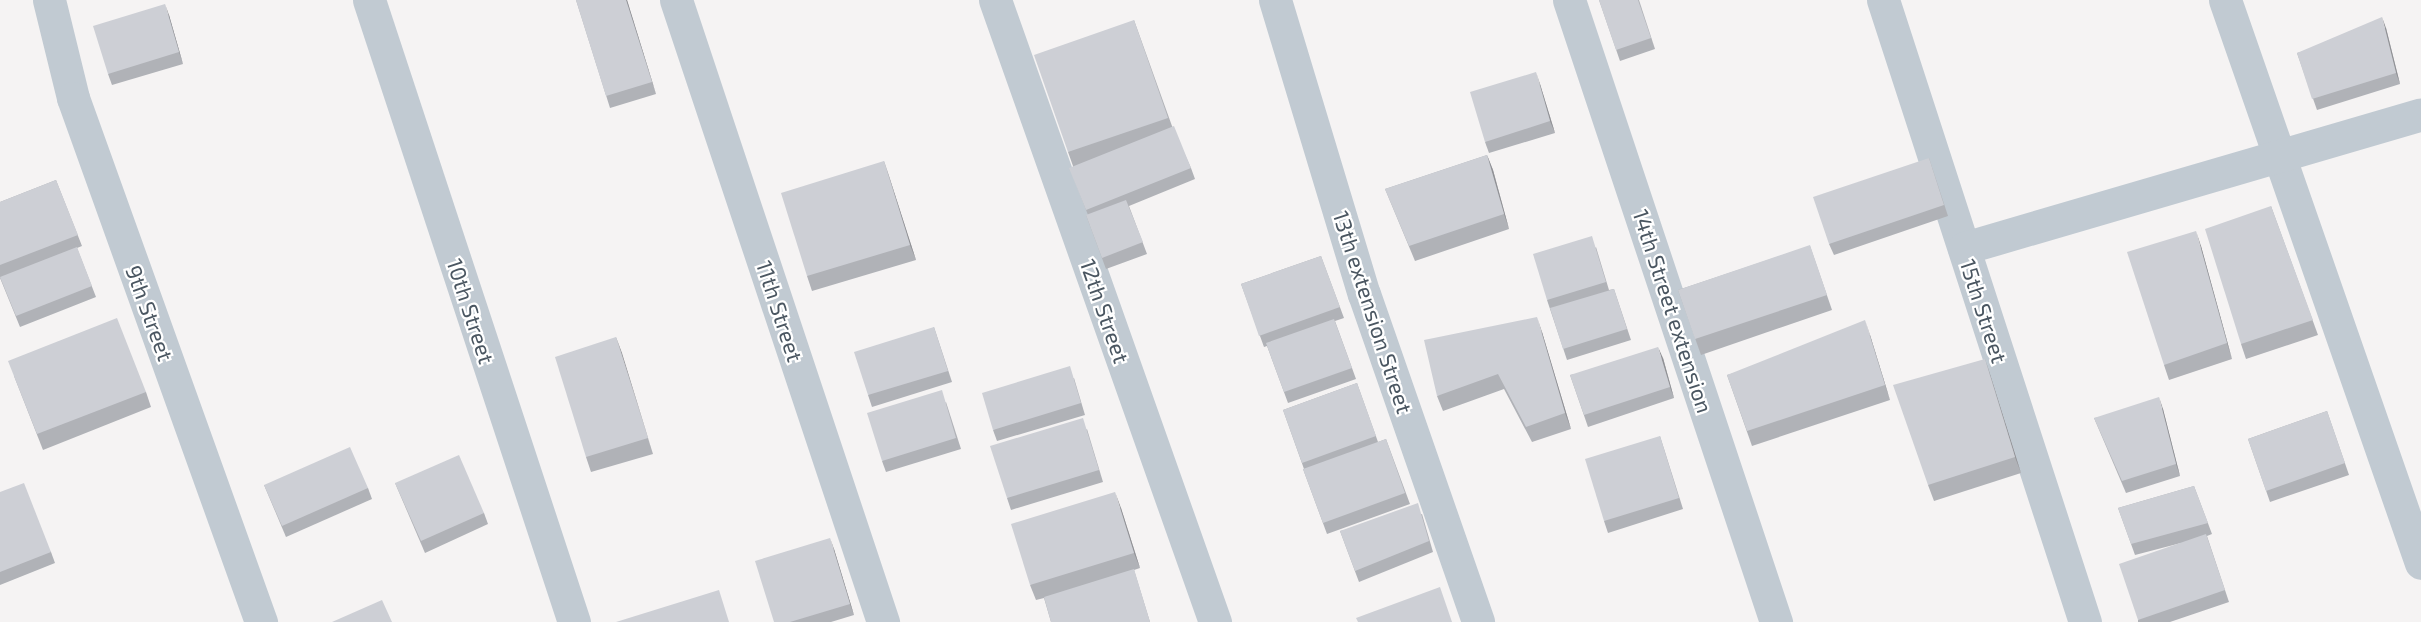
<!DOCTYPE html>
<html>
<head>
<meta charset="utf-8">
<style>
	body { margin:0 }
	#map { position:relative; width:2421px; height:622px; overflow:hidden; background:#f5f3f3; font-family:"Exo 2",sans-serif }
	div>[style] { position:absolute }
	.minor>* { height:33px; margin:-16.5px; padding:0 16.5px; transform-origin:16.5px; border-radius:16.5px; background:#c1cad2 }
	.wall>* { inset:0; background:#b0b2b7 }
	.shaded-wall>* { inset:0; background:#909195 }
	.building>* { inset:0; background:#cdcfd5 }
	span { translate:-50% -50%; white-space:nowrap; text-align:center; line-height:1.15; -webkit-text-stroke:4.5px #fff; paint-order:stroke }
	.street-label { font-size:22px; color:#4a5661 }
</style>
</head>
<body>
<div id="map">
	<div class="minor">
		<i style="left:49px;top:0;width:101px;rotate:76.2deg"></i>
		<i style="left:73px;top:98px;width:557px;rotate:70.26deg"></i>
		<i style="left:369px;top:0;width:655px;rotate:71.76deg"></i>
		<i style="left:676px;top:0;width:656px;rotate:71.59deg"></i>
		<i style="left:995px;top:0;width:660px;rotate:70.52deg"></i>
		<i style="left:1275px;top:0;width:307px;rotate:73.2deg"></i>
		<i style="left:1364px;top:294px;width:347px;rotate:70.8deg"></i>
		<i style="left:1569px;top:0;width:656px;rotate:71.59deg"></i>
		<i style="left:1883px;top:0;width:654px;rotate:72.01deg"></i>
		<i style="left:2225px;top:0;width:596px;rotate:70.81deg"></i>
		<i style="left:1964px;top:248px;width:476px;rotate:-16.3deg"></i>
	</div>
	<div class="wall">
		<i style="clip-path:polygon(576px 0,627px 0,656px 94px,610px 108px)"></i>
		<i style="clip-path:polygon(1599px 0,1639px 0,1655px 49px,1620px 61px)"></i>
		<i style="clip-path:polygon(169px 15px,183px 64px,112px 85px,108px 74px)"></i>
		<i style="clip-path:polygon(1134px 20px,1172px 126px,1191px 168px,1195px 179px,1129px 206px,1147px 254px,1106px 269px,1086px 215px,1088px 215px,1074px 179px,1073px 166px,1068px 152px)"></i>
		<i style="clip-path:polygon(2386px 28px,2400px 84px,2317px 110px,2297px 53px)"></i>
		<i style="clip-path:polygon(1540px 84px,1555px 133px,1489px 153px,1485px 142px)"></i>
		<i style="clip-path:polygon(1487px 155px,1493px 170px,1509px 229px,1415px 261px,1385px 189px)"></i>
		<i style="clip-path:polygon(1929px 158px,1948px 216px,1834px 255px,1829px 244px)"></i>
		<i style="clip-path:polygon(884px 161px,916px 260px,812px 291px,807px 276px)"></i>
		<i style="clip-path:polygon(56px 180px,82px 246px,77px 248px,96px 297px,20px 327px,0 278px,0 202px)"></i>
		<i style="clip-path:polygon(2271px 206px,2318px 335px,2246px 359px,2241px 344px)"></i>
		<i style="clip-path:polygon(1810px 246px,1832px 310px,1701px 355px,1678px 290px)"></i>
		<i style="clip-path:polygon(2201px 246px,2232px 359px,2169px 380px,2164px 365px)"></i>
		<i style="clip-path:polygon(1596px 247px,1609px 290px,1614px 289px,1631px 340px,1567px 360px,1547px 300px)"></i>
		<i style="clip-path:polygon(1321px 256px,1344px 318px,1335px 321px,1356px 379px,1288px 403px,1267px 346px,1264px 347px,1241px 284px)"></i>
		<i style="clip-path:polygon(934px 327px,952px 382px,872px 407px,868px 395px)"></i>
		<i style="clip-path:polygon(1542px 332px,1571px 429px,1532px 442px,1504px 389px,1443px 411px,1437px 396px)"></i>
		<i style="clip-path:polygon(1870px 335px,1890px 400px,1752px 446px,1727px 375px)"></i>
		<i style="clip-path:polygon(616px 337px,653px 454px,591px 472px,586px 457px)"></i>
		<i style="clip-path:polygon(1663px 358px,1674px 398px,1588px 427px,1570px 375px)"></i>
		<i style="clip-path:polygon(1985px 359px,2021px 473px,1934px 501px,1928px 485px)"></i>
		<i style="clip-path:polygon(14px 376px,146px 392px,151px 407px,43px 450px)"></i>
		<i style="clip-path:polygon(1074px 378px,1085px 415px,997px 441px,993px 430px)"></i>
		<i style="clip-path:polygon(1357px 383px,1378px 442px,1386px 439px,1410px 504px,1327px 534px,1303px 469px,1304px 469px,1283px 410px)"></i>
		<i style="clip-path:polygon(946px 402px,961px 449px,886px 472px,882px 461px)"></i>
		<i style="clip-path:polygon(2163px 409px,2180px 476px,2126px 493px,2094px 418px)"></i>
		<i style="clip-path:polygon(2327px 411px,2349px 475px,2270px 502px,2248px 439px)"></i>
		<i style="clip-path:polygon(1087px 429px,1103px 482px,1011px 510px,1007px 498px)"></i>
		<i style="clip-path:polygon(1660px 436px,1683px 509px,1608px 533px,1604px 521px)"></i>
		<i style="clip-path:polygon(395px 483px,484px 513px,488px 524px,425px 553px)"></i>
		<i style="clip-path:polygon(264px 485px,368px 488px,372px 499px,286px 537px)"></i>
		<i style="clip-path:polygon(2194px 486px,2212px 534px,2207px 536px,2229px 602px,2170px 622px,2138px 622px,2138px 620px,2181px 543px,2135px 555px,2118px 508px)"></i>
		<i style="clip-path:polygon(0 492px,51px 552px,55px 563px,0 585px)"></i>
		<i style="clip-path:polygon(1121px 508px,1140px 568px,1134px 570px,1150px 622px,1051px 622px,1044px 598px,1036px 600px,1030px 585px)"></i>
		<i style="clip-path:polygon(1422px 514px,1433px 552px,1359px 582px,1340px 531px)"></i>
		<i style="clip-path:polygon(834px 549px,854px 615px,831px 622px,774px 622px)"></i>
	</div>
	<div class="shaded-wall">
		<i style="clip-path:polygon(626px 0,627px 0,656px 94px,652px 82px)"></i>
		<i style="clip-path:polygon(165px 4px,169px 15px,183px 64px,179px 52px)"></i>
		<i style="clip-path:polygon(2382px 17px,2386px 28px,2400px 84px,2396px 73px)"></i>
		<i style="clip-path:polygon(1536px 72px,1540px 84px,1555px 133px,1550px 121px)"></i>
		<i style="clip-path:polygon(1487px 155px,1493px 170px,1509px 229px,1504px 214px)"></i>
		<i style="clip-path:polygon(884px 161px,889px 176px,916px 260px,910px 245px)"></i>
		<i style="clip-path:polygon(2196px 231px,2201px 246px,2232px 359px,2227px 343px)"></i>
		<i style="clip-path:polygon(1537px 317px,1542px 332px,1571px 429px,1565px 413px)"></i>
		<i style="clip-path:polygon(1865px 320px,1870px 335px,1890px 400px,1885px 385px)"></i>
		<i style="clip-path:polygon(616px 337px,622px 353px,653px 454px,648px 438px)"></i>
		<i style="clip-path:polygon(1658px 347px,1663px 358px,1674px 398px,1670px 387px)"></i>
		<i style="clip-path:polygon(1985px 359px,1990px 374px,2021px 473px,2015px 457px)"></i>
		<i style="clip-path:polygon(2159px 397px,2163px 409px,2180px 476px,2176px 464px)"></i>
		<i style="clip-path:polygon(1115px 492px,1121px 508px,1140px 568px,1134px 553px)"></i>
		<i style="clip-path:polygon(830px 538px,834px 549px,854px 615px,850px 604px)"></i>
	</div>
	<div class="building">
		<i style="clip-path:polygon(576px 0,626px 0,652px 82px,606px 96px)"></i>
		<i style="clip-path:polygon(1599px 0,1638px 0,1651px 38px,1616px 50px)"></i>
		<i style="clip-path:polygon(165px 4px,179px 52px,108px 74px,93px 26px)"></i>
		<i style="clip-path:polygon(2382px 17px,2396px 73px,2312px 99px,2297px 53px)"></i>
		<i style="clip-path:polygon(1134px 20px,1168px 118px,1068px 152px,1034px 55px)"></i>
		<i style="clip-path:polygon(1536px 72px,1550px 121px,1485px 142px,1470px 92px)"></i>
		<i style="clip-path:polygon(1174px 126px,1191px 168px,1086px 210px,1069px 168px)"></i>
		<i style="clip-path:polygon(1487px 155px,1504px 214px,1409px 246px,1385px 189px)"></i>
		<i style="clip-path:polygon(1929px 158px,1944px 205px,1829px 244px,1813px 197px)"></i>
		<i style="clip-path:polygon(884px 161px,910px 245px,807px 276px,781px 193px)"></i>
		<i style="clip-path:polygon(56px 180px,78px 235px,0 265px,0 202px)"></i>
		<i style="clip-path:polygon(1126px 200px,1143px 242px,1102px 258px,1086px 215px)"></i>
		<i style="clip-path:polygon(2271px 206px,2313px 320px,2241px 344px,2205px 229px)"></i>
		<i style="clip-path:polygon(2196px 231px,2227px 343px,2164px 365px,2127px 252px)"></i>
		<i style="clip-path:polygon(1592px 236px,1606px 282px,1547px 300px,1533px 254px)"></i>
		<i style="clip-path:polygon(1810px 245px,1827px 295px,1695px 339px,1678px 290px)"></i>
		<i style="clip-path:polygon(77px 247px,92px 286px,16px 316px,0 277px)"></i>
		<i style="clip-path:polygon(1321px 256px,1340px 307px,1259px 336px,1241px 284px)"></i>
		<i style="clip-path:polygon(1614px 289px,1627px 329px,1563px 349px,1550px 308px)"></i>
		<i style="clip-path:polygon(1537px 317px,1565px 413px,1526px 427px,1498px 374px,1437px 396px,1424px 340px)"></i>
		<i style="clip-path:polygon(117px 318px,146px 392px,37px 434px,8px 361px)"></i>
		<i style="clip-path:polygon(1334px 319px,1352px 368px,1284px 392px,1266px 343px)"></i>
		<i style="clip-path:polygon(1865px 320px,1885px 385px,1747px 431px,1727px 375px)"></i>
		<i style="clip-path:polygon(934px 327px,948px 371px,868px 395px,854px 352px)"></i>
		<i style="clip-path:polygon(616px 337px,648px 438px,586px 457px,555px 357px)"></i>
		<i style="clip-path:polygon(1658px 347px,1670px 387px,1584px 415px,1570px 375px)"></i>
		<i style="clip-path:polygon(1985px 359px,2015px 457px,1928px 485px,1893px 385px)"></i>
		<i style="clip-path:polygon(1070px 366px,1081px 403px,993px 430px,982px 393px)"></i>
		<i style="clip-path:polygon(1357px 383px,1376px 436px,1302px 463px,1283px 410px)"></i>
		<i style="clip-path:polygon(942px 390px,956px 438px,882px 461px,867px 413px)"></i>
		<i style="clip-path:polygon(2159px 397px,2176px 464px,2122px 481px,2094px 418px)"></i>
		<i style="clip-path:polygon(2327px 411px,2345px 463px,2266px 491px,2248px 439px)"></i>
		<i style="clip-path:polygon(1083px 418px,1099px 470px,1007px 498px,990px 446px)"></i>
		<i style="clip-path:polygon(1660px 436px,1679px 498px,1604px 521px,1585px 459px)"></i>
		<i style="clip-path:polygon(1386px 439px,1405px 493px,1323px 523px,1303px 469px)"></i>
		<i style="clip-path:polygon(350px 447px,368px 488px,282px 526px,264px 485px)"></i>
		<i style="clip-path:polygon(459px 455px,484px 513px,421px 541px,395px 483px)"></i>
		<i style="clip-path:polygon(24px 483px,51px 552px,0 572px,0 492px)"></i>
		<i style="clip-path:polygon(2194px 486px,2208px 523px,2131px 544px,2118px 508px)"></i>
		<i style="clip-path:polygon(1115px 492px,1134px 553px,1030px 585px,1011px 524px)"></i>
		<i style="clip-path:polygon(1418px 503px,1429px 541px,1355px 571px,1340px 531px)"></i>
		<i style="clip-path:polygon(2206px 534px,2225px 590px,2138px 620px,2119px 564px)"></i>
		<i style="clip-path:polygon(830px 538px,850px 604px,790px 622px,774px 622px,755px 561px)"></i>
		<i style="clip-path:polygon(1134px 569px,1150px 622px,1051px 622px,1044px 597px)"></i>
		<i style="clip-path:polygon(1440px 587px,1452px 622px,1358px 622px,1356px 618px)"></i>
		<i style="clip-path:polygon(719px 590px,729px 622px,616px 622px)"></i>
		<i style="clip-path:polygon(382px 600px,392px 622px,332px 622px)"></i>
	</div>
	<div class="street-label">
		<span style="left:471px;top:311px;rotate:72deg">10th Street</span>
		<span style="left:780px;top:311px;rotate:72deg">11th Street</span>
		<span style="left:1105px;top:311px;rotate:71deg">12th Street</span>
		<span style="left:1673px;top:311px;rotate:72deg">14th Street extension</span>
		<span style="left:1984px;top:311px;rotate:72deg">15th Street</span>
		<span style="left:1373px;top:312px;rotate:72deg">13th extension Street</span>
		<span style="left:150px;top:313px;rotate:70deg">9th Street</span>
	</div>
</div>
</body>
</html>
